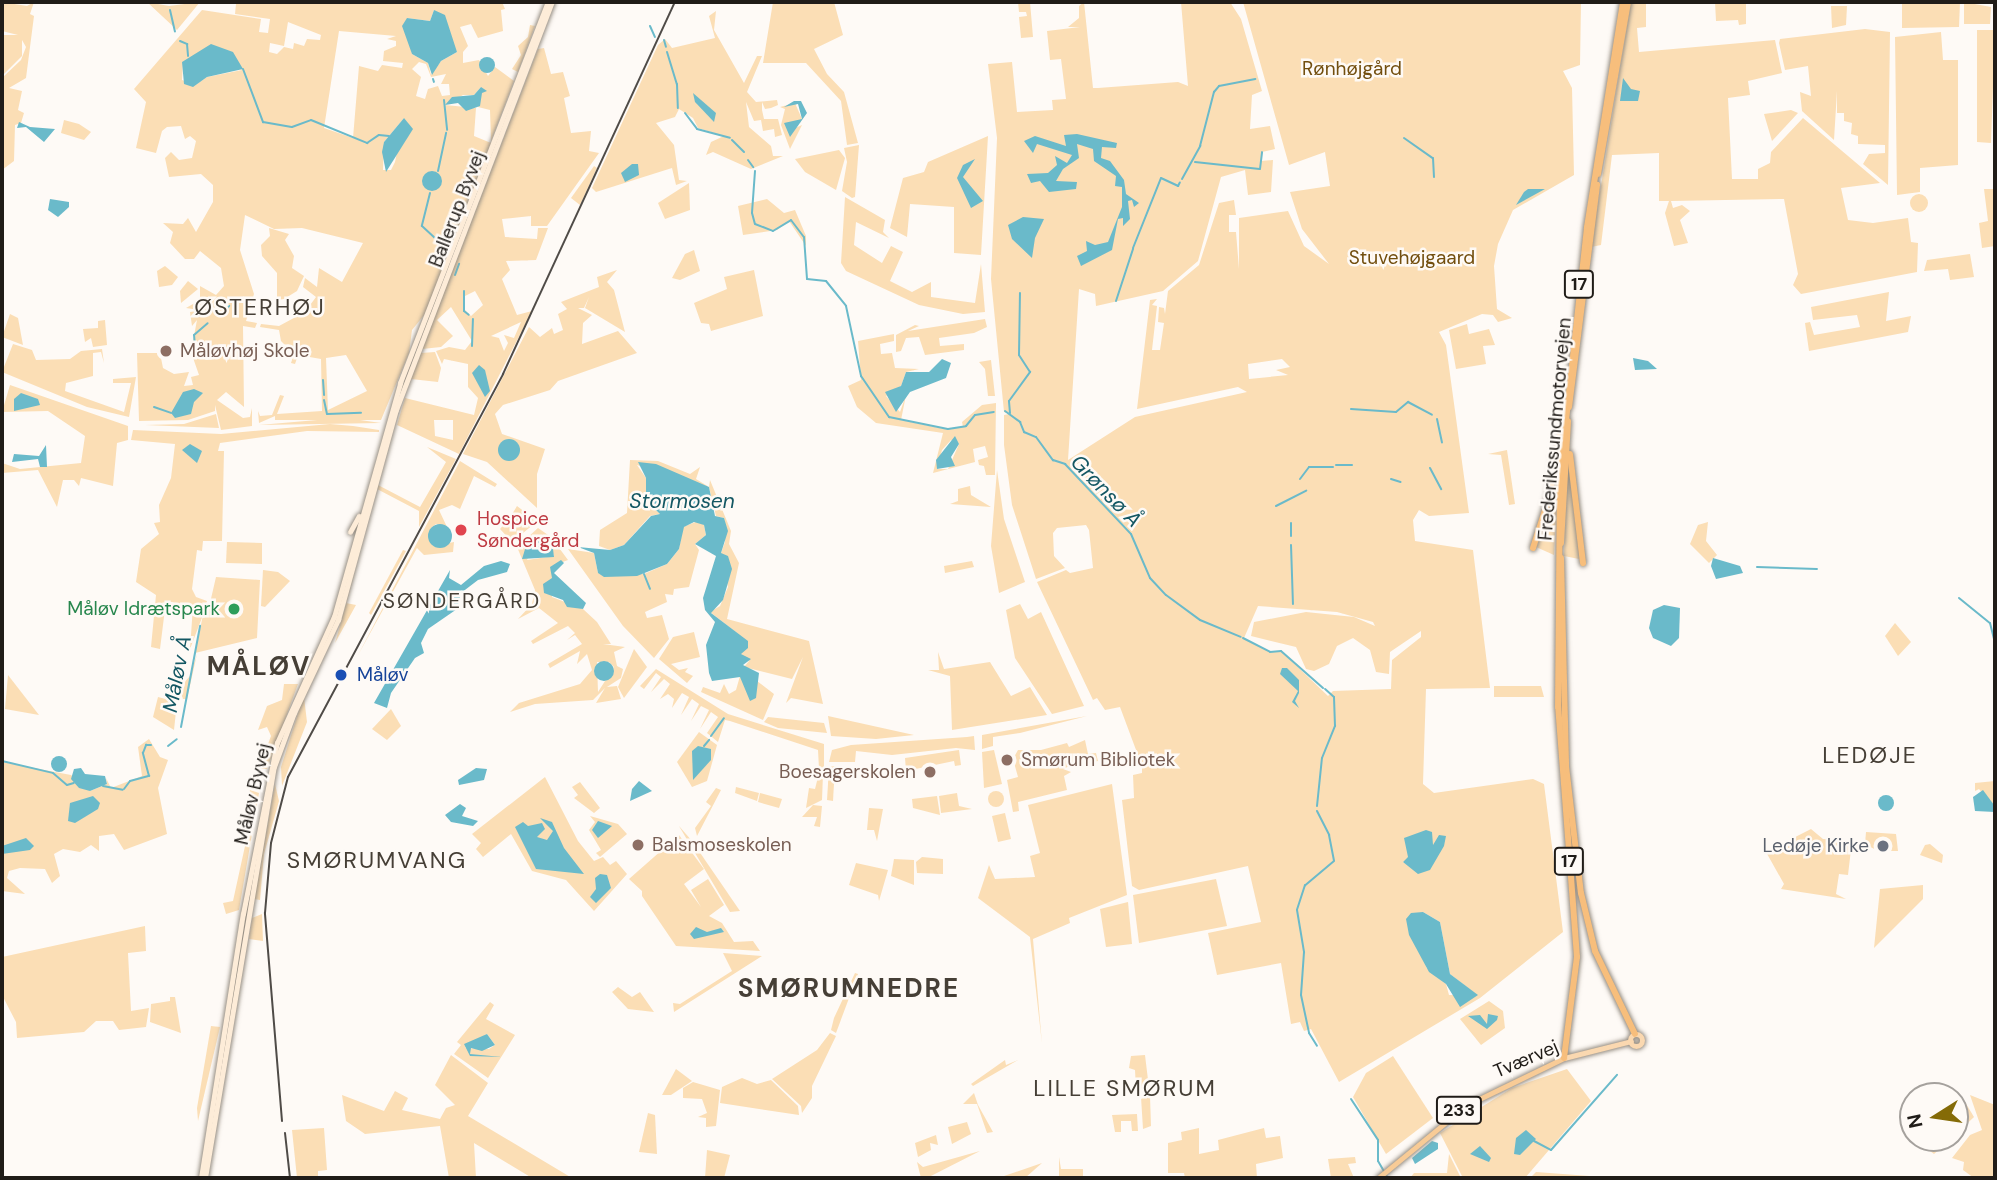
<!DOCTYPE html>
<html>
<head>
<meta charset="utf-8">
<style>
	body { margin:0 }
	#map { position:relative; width:1997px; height:1180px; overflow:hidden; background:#fefaf6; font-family:"DM Sans",sans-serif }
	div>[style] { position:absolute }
	.green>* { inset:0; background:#fbdeb5 }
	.round { border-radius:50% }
	.water>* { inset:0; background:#6abaca }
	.stream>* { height:2px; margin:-1px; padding:0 1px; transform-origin:1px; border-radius:1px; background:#6abaca }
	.roads { filter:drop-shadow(0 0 2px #989085) drop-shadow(0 0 2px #989085) }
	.secondary>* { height:4.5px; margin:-2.25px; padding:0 2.25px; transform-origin:2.25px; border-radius:2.25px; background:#fdecd8 }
	.primary>* { height:5px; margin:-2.5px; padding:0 2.5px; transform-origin:2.5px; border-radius:2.5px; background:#fad8b0 }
	.primary>.ring { margin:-2.5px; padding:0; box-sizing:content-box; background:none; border:5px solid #fad8b0; border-radius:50% }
	.trunk>* { height:5px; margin:-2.5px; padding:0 2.5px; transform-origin:2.5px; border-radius:2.5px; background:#f8cb96 }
	.motorway>* { height:6px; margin:-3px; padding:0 3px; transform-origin:3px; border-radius:3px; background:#f7be7c }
	.tram>* { height:2px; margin:-1px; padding:0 1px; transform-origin:1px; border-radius:1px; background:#4f4b47 }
	.dots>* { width:19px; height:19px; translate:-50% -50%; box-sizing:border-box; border:4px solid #fefaf6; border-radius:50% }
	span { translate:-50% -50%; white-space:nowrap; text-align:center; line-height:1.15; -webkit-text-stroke:5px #fefaf6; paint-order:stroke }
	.shield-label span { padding:2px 5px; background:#fefaf6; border:2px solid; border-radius:5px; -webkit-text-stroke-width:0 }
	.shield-label { font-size:18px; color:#201c18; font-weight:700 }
	.park-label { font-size:19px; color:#724e0e }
	.street-label { font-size:19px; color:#201c18 }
	.education-label { font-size:19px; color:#785e54 }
	.left { translate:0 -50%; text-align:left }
	.right { translate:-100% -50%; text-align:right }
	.health-label { font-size:19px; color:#be3a42 }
	.leisure-label { font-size:19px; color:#27864d }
	.transit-label { font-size:19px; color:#164399 }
	.worship-label { font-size:19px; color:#5b616d }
	.water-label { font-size:21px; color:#135763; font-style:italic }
	.neighbourhood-label { font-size:21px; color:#463f36; letter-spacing:2px }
	.quarter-label { font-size:23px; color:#463f36; letter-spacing:2px }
	.district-label { font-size:26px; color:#463f36; font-weight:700; letter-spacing:2px }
	.frame { position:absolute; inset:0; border:4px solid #201c18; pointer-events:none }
	.north { position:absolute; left:1899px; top:1082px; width:70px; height:70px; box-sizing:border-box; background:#fefaf6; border:2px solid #a5a19d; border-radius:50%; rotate:258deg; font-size:19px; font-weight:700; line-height:28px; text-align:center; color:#201c18 }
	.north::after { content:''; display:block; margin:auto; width:24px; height:32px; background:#856b07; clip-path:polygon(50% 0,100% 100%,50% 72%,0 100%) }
</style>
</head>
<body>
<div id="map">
	<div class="green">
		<i style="clip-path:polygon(2px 2px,27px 6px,34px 2px,30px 14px,34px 16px,26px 78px,9px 88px,22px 91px,18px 110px,24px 113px,21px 123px,15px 125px,14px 161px,2px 170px,2px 78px,21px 60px,26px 47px,22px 40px,22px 56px,2px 76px,2px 35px,18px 35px,2px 31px)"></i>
		<i style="clip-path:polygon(147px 2px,169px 6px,200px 2px,177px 30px)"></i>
		<i style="clip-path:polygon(evenodd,226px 2px,502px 2px,505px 9px,501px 10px,503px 31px,478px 38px,471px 24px,460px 27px,468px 46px,463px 52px,463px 63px,479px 60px,488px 76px,495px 67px,514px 81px,491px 141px,490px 110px,478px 107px,481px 87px,474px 95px,463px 95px,445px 105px,476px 108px,474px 136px,491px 143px,425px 314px,412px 330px,409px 353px,381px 420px,275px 420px,275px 416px,259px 423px,258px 411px,260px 416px,272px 415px,280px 395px,284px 396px,277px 414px,322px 411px,321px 359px,298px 355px,295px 364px,291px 363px,294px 354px,281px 341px,279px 330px,260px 327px,261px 324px,279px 326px,305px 312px,316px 297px,303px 287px,305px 278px,317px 287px,319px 268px,342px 282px,363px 243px,302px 228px,274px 229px,245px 215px,240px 250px,254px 294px,246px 321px,257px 323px,255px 328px,243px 326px,244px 407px,226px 392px,217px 400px,243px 418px,250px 417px,252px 408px,252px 426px,221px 430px,215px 405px,215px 411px,188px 420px,139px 421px,137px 353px,160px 353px,163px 368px,174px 374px,189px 372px,184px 386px,193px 385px,191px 377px,199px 375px,191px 352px,197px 320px,192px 326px,190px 312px,197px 311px,198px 315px,199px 310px,186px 308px,200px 300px,200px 286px,216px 295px,224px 286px,221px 268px,200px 251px,194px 259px,185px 259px,170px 243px,173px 232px,163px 223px,183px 224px,188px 218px,196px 232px,213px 202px,213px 185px,201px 174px,169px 177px,165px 158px,171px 152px,179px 160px,192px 158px,196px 141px,190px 136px,185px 139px,181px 126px,167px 127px,162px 131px,156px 153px,136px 148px,146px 102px,134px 89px,202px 10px,261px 19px,259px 32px,268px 33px,270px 19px,235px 14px,236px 4px,226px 2px,434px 10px,457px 52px,441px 61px,431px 75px,428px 63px,412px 54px,407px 18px,430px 21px,434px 10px,226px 2px,288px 22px,321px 35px,320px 40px,307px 39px,304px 46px,294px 43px,293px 49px,284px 47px,277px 54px,269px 52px,270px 43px,284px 46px,288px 22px,226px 2px,339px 31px,396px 36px,387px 39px,396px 41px,396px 46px,384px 51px,383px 61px,403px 63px,402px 68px,382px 65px,378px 71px,359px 66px,353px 138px,324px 128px,339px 31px,226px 2px,204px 51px,242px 70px,207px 77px,195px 85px,182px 80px,183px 62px,204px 51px,226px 2px,419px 62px,426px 64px,431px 77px,446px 74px,441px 84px,449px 84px,450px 95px,442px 96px,438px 86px,428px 89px,425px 99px,416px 96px,421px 77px,412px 69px,419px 62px,226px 2px,404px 118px,395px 162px,391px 170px,383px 170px,384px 142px,404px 118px,226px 2px,346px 355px,367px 391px,328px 410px,326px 358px,346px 355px)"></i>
		<i style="clip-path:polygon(773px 2px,834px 2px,843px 35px,814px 49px,827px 74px,844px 92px,858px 143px,847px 145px,841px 101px,806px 63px,763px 63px)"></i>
		<i style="clip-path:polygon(1018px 2px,1030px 2px,1033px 37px,1021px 38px,1019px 17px,1027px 16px,1026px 12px,1019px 12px)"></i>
		<i style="clip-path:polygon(evenodd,1084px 2px,1093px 88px,1098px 88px,1178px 82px,1188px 86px,1181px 2px,1230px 2px,1241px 19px,1262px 91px,1252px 95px,1250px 129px,1270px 126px,1275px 149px,1262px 152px,1261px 161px,1273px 160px,1271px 192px,1248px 195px,1245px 170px,1221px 177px,1198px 261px,1163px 291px,1096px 306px,1095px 294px,1079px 289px,1068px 460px,1135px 417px,1247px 392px,1238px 387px,1137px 409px,1150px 300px,1157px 299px,1152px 305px,1157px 306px,1152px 350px,1160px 350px,1164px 323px,1158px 322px,1159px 307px,1164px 308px,1165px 314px,1168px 291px,1199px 265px,1219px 203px,1234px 200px,1236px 215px,1229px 215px,1229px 232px,1236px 232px,1239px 269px,1239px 218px,1288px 211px,1304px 246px,1329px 264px,1302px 229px,1290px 192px,1330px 186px,1325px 152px,1289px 165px,1243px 2px,1581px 2px,1580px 65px,1563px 71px,1572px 88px,1574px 175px,1513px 210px,1498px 244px,1494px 266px,1497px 309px,1512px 318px,1498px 322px,1493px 315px,1482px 314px,1439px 332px,1446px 345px,1469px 513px,1429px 516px,1419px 510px,1413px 520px,1415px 541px,1473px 550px,1490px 688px,1426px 689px,1423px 784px,1434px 793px,1533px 779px,1544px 784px,1563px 932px,1480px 998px,1339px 1082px,1311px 1029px,1304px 1031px,1300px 1022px,1291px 1024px,1281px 963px,1217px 975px,1208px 933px,1261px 922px,1248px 866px,1139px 890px,1132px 886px,1122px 800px,1134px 798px,1133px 775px,1142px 773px,1142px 766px,1120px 707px,1105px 710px,1097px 698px,1093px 700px,1037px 582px,1066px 570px,1070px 573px,1093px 568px,1089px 530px,1086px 525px,1057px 528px,1053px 533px,1054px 556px,1065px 568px,1036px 579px,1012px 505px,1004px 445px,1004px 415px,1009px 414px,1004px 412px,991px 279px,997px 138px,988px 64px,1012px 62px,1017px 112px,1053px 110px,1052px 100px,1066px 99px,1061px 59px,1050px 60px,1047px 31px,1080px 27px,1068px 27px,1079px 18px,1079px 6px,1084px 2px,1282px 359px,1290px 367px,1276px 370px,1288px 375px,1249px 379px,1248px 364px,1282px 359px,1084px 2px,1258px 606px,1337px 612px,1373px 622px,1375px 626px,1354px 617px,1306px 612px,1254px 622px,1251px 636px,1296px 647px,1306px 669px,1314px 671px,1329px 664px,1337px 646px,1353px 638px,1370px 650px,1376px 672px,1389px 674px,1390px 652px,1421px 631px,1421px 637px,1392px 660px,1391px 689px,1333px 691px,1328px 696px,1281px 651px,1270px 652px,1244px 638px,1258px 606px,1084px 2px,1439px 842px,1437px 857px,1430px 863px,1415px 869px,1403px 862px,1439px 842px,1084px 2px,1423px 912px,1440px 922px,1450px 974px,1477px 995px,1449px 995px,1446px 984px,1426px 967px,1423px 912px)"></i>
		<i style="clip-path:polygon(1631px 2px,1646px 2px,1646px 27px,1637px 28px,1639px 52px,1775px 40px,1782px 73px,1748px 81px,1750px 95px,1728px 98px,1732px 179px,1758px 179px,1758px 169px,1770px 163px,1771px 152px,1803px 118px,1880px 183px,1841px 188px,1848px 220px,1873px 223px,1908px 218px,1911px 242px,1918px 243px,1917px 272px,1801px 294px,1793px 285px,1798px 274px,1784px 199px,1671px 201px,1673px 208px,1682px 205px,1690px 211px,1680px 220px,1688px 243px,1674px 246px,1665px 213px,1669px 201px,1659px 201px,1659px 153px,1612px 155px,1601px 245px,1591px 247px)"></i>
		<i style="clip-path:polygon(1715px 2px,1746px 2px,1746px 24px,1739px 25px,1738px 20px,1716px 21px)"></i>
		<i style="clip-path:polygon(1902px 2px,1960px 2px,1959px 27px,1902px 28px)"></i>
		<i style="clip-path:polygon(1964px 2px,1991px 7px,1990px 24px,1964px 24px)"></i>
		<i style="clip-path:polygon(1831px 6px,1847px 6px,1846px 25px,1832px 28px)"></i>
		<i style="clip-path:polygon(716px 11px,714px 30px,744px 83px,757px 56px,762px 56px,747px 92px,756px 102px,777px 100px,778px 105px,771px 108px,765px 109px,762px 102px,762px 110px,764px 119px,778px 119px,782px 135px,775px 137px,774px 129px,763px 131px,761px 120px,754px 121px,746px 102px,749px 127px,771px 146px,773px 156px,783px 156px,751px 169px,713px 152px,706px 155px,711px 142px,724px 136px,698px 128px,693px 118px,679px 109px,675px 117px,656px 123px,674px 145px,679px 180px,687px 181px,676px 185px,672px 168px,596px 192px,592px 188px,658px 45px,665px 39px,672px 48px,715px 38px,709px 16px)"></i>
		<i style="clip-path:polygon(530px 25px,535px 26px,518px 72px,512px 69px,521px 55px,518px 46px,528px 37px)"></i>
		<i style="clip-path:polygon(1865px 29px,1890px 32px,1888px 185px,1863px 164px,1869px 154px,1885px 153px,1885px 145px,1858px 144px,1858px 136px,1851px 134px,1852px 123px,1844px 121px,1844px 113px,1837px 113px,1837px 91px,1834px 140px,1802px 111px,1800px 92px,1811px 96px,1808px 66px,1785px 70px,1779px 43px,1780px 39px)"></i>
		<i style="clip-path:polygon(1977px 30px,1995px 30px,1991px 143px,1977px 142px)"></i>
		<i style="clip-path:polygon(1941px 32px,1943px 60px,1958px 60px,1958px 165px,1920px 168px,1920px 192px,1897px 195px,1895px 37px)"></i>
		<i style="clip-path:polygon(evenodd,544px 48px,551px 74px,563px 72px,570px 96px,564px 98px,571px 133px,591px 131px,589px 151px,599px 153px,547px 226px,531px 226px,531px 216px,502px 219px,505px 237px,537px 239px,538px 228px,548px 228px,536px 260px,506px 261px,510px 270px,502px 279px,517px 315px,532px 311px,459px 454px,397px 425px,405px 398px,474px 415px,478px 398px,468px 387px,468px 364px,444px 359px,442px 364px,436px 351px,449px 347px,465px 350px,472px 341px,451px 307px,437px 320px,453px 336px,441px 347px,422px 349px,538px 49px,544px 48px,475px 291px,483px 305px,471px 316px,465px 310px,465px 296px,475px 291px,544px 48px,521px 322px,514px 338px,504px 335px,508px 343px,504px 351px,499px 338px,491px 336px,521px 322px,544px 48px,434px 420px,453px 420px,453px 440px,435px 436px,434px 420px)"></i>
		<i style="clip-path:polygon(795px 103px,802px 119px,800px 123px,786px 123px,793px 129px,802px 125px,790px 149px,781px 125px,785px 109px,780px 107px)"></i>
		<i style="clip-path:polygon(1791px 110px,1798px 113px,1772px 141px,1764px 114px)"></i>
		<i style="clip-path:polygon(64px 120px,79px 124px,91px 132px,84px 140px,61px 133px)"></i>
		<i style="clip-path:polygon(988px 136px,981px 255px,954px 253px,954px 207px,910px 204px,907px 237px,890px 228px,903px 178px,924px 172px,928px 162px)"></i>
		<i style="clip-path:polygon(859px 145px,855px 197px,852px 198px,842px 191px,847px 162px,844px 148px)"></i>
		<i style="clip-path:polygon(839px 150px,845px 158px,836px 190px,805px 172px,795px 159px)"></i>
		<i style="clip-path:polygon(594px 166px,597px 168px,580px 205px,571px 198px)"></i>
		<i style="clip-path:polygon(689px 183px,690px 210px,665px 219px,658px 203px)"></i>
		<i style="clip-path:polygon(1984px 189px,1995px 189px,1995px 246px,1982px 248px,1979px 223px,1988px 221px)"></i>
		<i class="round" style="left:1910px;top:194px;width:18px;height:18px"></i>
		<i style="clip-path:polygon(845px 197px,885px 220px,883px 232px,889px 238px,856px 222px,854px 245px,882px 263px,891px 246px,903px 252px,890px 281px,912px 292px,931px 282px,931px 297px,975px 303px,981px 264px,985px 312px,963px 314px,919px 305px,846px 271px,841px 263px)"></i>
		<i style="clip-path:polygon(767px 199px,784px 213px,795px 210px,806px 236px,806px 246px,789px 221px,777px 230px,743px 235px,738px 206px)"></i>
		<i style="clip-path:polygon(269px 228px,289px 234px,285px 240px,294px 256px,292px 268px,304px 276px,297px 291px,284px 299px,277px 300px,277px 273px,262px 256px,261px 245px,270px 236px)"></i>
		<i style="clip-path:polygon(694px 250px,700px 271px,680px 280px,672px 278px,685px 254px)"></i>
		<i style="clip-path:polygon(1970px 254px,1974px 277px,1950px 280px,1948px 269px,1924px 271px,1927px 260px)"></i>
		<i style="clip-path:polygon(165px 266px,178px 277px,172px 285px,159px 287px,157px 271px)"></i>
		<i style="clip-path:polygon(617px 270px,607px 282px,614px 290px,625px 332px,585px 308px,589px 297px,584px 308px,578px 308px,592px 315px,583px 323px,582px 344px,618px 331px,637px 353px,558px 381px,550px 390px,503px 405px,495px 414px,502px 434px,545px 449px,537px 474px,537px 508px,487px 462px,463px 454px,529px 327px,540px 337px,552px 328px,554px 334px,563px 330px,558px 314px,567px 309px,561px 302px,599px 287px,597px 277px)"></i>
		<i style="clip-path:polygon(754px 270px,763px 316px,711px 331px,709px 324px,701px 323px,694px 303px,727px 289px,724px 277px)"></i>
		<i style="clip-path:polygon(188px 281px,198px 289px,181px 303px,180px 291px)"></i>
		<i style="clip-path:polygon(1889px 292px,1886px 321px,1911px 316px,1908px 332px,1809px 351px,1805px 323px,1810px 322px,1814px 335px,1860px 327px,1857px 315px,1813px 320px,1811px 307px)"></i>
		<i style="clip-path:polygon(10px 314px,18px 318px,23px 345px,2px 337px)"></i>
		<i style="clip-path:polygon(985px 319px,987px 327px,974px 333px,939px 338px,940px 346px,964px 344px,964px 350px,925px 355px,919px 337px,906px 338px,901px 351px,896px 352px,896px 335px,915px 325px,919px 326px,908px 331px)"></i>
		<i style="clip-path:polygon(105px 320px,107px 345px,93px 347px,91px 338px,85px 342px,83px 329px,98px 328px,98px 321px)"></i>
		<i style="clip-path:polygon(1467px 324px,1469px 334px,1489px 329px,1495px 345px,1483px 346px,1486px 364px,1456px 369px,1449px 330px)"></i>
		<i style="clip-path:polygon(evenodd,894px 334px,894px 341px,880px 344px,881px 354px,892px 353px,895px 368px,919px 369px,906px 372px,901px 386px,886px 396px,900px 412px,906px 395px,901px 420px,944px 429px,963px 427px,962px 422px,982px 405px,996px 403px,995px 475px,986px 475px,984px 466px,979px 465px,978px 460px,988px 457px,985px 446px,973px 449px,975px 462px,933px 473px,943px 433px,876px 423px,857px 407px,848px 386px,861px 380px,858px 341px,894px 334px,951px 440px,959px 444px,948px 469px,937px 469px,942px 450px,951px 440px)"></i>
		<i style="clip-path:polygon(13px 344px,32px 350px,36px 360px,70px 359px,81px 351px,102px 349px,104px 363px,101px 352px,93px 353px,93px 376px,66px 383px,65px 391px,124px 412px,131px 383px,113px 383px,113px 379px,136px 377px,129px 417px,87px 407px,2px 372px)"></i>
		<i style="clip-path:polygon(435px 352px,441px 368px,438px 382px,411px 379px,421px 353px)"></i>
		<i style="clip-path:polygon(991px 360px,995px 396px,988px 396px,985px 369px,979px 362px)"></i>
		<i style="clip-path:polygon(10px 385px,128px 426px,128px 440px,117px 443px,113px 486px,81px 478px,79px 486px,74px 480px,63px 480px,57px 507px,38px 470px,2px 473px,2px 463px,20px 469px,81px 463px,85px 436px,48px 411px,2px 412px)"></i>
		<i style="clip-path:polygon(216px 414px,219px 428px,145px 425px,184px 424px)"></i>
		<i style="clip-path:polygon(329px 419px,353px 419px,381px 423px,259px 425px)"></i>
		<i style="clip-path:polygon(330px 424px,353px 426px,379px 430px,379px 432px,307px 431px,220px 443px,218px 451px,224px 451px,222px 541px,203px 541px,202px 551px,197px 550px,192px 589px,196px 597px,207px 601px,203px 614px,207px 616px,216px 577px,260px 580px,257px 638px,195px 653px,203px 615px,190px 649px,193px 606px,166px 601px,160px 649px,151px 647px,156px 595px,136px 582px,141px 549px,159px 534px,154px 523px,160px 522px,159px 505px,171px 478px,175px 444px,131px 440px,133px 430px,221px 434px)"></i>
		<i style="clip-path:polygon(427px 447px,456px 459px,419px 527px,419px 511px,377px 489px,378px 485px,420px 507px,446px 462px)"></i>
		<i style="clip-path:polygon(1507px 450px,1515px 504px,1509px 505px,1501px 455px,1488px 454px)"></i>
		<i style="clip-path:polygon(1559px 452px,1554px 555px,1536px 547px)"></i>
		<i style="clip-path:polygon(630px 460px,658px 461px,690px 474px,700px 467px,696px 479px,709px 487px,710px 480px,731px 531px,729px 544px,739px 563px,727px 619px,809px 641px,823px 704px,791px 698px,786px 703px,803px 657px,792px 679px,744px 667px,749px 661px,741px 654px,737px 633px,710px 612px,720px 606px,728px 587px,721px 553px,725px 542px,724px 518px,716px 516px,709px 487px,637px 465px,646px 478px,646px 500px,660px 514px,650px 516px,624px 545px,610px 550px,599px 546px,600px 530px,627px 513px)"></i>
		<i style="clip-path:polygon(460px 461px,497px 484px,495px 487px,474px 476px,460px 509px,452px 505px,439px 510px,447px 527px,436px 524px,431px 528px,433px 546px,454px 542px,453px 552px,424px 555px,417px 548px,357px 657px)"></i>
		<i style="clip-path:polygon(1568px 462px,1582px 548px,1579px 559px,1564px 556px)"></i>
		<i style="clip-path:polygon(997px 470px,1004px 519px,1025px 582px,999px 593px,991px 546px)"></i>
		<i style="clip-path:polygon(970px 486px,971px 495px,991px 507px,950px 504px,958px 501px,958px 489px)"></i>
		<i style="clip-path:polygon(517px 506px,534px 519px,534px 524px,512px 542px,500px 529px,506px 522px,502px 519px,507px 513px,511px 516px)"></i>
		<i style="clip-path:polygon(698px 521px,704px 525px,706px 535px,695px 544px,699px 550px,689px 587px,674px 589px,673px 595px,665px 594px,667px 602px,645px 612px,647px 618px,662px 615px,669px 639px,654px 658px,623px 626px,568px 549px,594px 553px,598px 573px,644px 574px,667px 564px,679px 549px,683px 527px)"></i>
		<i style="clip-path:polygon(1708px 522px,1706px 541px,1717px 555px,1709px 563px,1690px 544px,1698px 525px)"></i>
		<i style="clip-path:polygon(evenodd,538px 528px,551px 537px,568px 560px,552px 566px,552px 597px,583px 609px,597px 622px,611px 644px,603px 644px,625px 647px,614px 652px,617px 666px,623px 669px,621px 678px,607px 687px,617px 686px,621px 699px,596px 703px,605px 688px,593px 700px,535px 704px,510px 712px,519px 703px,580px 684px,592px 670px,587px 654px,577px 664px,580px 651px,550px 668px,548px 664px,582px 644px,575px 635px,567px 640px,575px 633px,568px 626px,533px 644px,531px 641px,558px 623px,539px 608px,518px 619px,532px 604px,535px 590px,517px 547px,538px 528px,536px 541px,551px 548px,554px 556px,527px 560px,536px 541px,538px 528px,597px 662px,609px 662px,614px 667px,598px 692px,597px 662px)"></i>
		<i style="clip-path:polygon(227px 542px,262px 543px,262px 564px,226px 563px)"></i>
		<i style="clip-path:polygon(403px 550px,406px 551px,371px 615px,369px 613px)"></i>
		<i style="clip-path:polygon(972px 561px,974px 567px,945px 573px,944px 566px)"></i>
		<i style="clip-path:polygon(358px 562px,346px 603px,356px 605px,335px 643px)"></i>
		<i style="clip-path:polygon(263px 570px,278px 572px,290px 581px,265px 607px,261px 606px)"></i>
		<i style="clip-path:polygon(1020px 604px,1028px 619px,1041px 612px,1084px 706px,1052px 714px,1015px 658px,1006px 610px)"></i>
		<i style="clip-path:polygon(1895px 623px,1911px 642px,1898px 656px,1885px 636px)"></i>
		<i style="clip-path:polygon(694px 632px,700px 657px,671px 664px,679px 670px,688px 668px,685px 672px,693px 676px,687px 683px,659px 659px,673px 637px)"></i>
		<i style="clip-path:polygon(634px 649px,647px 667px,624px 698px,618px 687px)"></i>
		<i style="clip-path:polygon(938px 652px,944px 669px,990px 662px,1011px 696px,1030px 687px,1047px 715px,952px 730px,950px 676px,928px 670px,939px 670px)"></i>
		<i style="clip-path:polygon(197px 654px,187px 699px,183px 699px,179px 688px,190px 676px)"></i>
		<i style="clip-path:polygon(656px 669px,728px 714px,824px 744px,824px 771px,819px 769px,818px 750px,730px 721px,725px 720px,718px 742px,707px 733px,718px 717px,711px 712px,700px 729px,709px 710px,701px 706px,691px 721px,699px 704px,692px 699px,681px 715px,689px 697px,682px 693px,672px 708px,674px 699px,668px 694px,660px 699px,670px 684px,664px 679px,651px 692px,661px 677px,656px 673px,644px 689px,640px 686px)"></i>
		<i style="clip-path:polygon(8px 675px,39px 715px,5px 709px)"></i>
		<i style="clip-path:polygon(740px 676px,748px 691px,757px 681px,774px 694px,763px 720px,701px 692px,703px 687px,720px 693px,724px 684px,729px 694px,736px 690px)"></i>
		<i style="clip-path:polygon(284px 684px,298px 684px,267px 769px,259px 768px,271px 736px,267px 727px,258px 730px,267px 706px,282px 700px)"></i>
		<i style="clip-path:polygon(309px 685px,304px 697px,307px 722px,282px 786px,281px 767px,301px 704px,277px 765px,288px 731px)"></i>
		<i style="clip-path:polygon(1494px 686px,1541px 686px,1544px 697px,1494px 697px)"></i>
		<i style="clip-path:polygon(158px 697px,177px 702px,174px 730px,153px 717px)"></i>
		<i style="clip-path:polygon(391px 709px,401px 726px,387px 740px,372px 729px)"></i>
		<i style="clip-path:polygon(828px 716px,914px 735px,876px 739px,831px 736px)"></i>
		<i style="clip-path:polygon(1087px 716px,1020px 733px,993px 737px,993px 746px,982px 749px,982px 735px)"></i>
		<i style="clip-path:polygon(768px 717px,824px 723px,827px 733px,778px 728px,764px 722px)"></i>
		<i style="clip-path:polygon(699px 732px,717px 745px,707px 781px,692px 787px,677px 762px)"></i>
		<i style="clip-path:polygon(967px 737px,974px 736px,975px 750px,956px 748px,892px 755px,856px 751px,855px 762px,829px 762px,832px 750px,851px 745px)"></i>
		<i style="clip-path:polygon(149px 739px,160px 757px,168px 760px,158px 788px,167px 834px,124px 850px,114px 834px,99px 836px,99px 851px,91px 845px,80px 852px,63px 849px,54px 854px,60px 876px,52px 883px,45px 869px,20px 868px,9px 871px,7px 878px,25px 894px,2px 891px,2px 762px,71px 775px,90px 791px,107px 784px,106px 778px,111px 788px,142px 776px,138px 747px)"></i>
		<i style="clip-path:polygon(1085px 740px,1088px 754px,1096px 753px,1098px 761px,1088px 763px,1074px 757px,1076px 763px,1063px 769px,1071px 772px,1064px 776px,1067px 790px,1018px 802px,1019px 811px,1013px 812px,1007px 780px,1018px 777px,1013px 759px,1018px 750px,1041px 750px,1067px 743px,1069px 747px)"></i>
		<i style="clip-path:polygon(959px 750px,961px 765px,955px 766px,954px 761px,906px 771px,905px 758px)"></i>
		<i style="clip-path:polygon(994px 750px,1002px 784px,984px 788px,982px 752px)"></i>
		<i style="clip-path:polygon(835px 766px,833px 801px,827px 800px,829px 767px)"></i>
		<i style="clip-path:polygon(819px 773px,823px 774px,822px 800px,806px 808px,809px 788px,815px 789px)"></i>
		<i style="clip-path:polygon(545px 777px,578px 841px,594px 861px,603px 857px,610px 865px,616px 861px,627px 874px,594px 911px,566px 880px,532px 871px,511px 834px,483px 857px,476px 849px,481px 843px,472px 834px)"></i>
		<i style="clip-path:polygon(1995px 781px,1995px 809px,1979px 789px,1975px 791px,1975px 783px)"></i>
		<i style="clip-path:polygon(580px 782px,600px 808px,594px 813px,574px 798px,578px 795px,572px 787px)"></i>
		<i style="clip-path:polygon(275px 784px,279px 801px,264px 854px,260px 900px,254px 899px)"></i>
		<i style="clip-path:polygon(1112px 784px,1127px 895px,1069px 918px,1070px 923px,1033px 939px,1042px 1044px,1030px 937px,978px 898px,989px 865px,995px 879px,1035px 877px,1030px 856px,1040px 853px,1028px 805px)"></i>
		<i style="clip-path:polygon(736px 787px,759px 793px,757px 801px,735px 793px)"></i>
		<i style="clip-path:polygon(716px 788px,721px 790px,697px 836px,695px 828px,711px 806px,706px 802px)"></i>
		<i style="clip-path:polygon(250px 790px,259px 793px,239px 910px,226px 914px,223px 903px,233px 901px,252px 814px,245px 814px)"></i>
		<i class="round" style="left:988px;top:791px;width:16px;height:16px"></i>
		<i style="clip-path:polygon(760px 793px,782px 799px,779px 808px,758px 802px)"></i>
		<i style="clip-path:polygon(957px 793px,959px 806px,972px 809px,941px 813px,939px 796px)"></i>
		<i style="clip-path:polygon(937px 796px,940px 815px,913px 808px,912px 799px)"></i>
		<i style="clip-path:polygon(813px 805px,822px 806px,820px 827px,814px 826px,817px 817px,802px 817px)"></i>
		<i style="clip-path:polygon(869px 808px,883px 809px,877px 841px,874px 830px,867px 830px)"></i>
		<i style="clip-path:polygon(1005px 813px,1011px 839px,998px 842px,992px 816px)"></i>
		<i style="clip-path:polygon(590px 816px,618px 824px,627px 834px,600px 857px,596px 853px,601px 850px,589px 830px,595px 822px)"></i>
		<i style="clip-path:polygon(679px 826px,692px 841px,740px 911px,730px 912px)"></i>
		<i style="clip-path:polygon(1811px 829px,1823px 839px,1852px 841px,1848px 875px,1839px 874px,1836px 894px,1846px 899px,1781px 889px,1784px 884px,1766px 852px)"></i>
		<i style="clip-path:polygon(1866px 832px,1896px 834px,1898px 851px,1878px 851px,1865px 844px)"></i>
		<i style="clip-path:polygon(679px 835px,704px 869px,684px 884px,701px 907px,691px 890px,708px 879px,724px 905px,709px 916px,722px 923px,734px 942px,753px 941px,760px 951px,676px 946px,642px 896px,642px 891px,629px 879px)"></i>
		<i style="clip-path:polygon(1930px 844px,1943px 855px,1942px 863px,1920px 855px,1925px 845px)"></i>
		<i style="clip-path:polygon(922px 857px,943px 859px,943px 874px,917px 873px,916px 862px)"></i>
		<i style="clip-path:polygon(894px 859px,914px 860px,914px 885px,891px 876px)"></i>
		<i style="clip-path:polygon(856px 863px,888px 870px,879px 901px,878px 895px,849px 885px)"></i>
		<i style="clip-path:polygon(1216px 879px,1227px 926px,1139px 943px,1133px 895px)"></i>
		<i style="clip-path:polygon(1923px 885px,1923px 899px,1874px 948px,1880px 889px)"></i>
		<i style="clip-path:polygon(1128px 902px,1132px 944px,1106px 947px,1100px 909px)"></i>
		<i style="clip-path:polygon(262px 914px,263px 941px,249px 939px,252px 918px)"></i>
		<i style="clip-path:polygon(145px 926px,146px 951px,128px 953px,131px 1011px,149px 1008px,146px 1027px,119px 1030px,113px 1021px,96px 1021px,84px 1032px,17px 1038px,16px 1022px,2px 995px,2px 957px)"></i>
		<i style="clip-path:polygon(723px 953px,762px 956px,674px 1012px,673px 1003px,680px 1004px,732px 971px)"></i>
		<i style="clip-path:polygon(855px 973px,858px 974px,836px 1033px,831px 1030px,834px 1018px)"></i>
		<i style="clip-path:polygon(618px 987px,632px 997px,640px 992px,654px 1012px,628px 1009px,612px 992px)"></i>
		<i style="clip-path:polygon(170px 997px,175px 997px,181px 1033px,150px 1022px,151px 1004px,170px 1001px)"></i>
		<i style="clip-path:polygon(1489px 1001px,1503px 1011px,1505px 1028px,1481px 1045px,1460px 1019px)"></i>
		<i style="clip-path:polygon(evenodd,490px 1002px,494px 1005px,486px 1019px,515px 1035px,488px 1078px,454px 1054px,461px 1045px,457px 1042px,490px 1002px,487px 1034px,495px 1045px,489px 1049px,465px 1048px,487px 1034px)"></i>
		<i style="clip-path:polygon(211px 1026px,220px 1027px,198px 1121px,197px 1108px)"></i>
		<i style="clip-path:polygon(830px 1033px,836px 1036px,812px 1086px,812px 1098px,802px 1113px,801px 1106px,772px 1079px,817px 1050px)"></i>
		<i style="clip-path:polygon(451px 1055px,488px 1083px,468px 1116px,572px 1178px,532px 1178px,474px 1143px,476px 1178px,449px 1178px,440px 1126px,365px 1134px,346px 1121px,342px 1095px,384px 1111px,395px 1091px,408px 1098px,402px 1110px,440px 1119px,446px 1108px,455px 1105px,435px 1085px)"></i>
		<i style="clip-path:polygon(1145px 1055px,1149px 1088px,1136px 1089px,1135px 1070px,1129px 1068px,1131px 1056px)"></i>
		<i style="clip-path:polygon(1393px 1056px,1433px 1118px,1386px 1154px,1353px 1097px,1366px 1073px)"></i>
		<i style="clip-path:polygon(1005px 1060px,1006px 1065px,1018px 1060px,973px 1086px,971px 1084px)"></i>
		<i style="clip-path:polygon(676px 1069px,692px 1081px,671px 1095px,662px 1095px)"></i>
		<i style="clip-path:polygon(1567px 1069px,1591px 1101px,1525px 1178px,1463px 1178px,1440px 1133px,1512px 1088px)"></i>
		<i style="clip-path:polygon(742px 1078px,757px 1084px,771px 1080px,798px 1106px,799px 1115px,720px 1103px,722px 1087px)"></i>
		<i style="clip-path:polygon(693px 1082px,720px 1090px,716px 1126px,706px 1127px,706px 1118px,698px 1117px,707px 1113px,702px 1099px,683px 1098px,683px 1088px)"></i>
		<i style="clip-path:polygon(974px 1093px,978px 1105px,993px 1132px,987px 1133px,977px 1104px,963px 1104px)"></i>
		<i style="clip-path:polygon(1970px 1095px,1995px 1105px,1995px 1178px,1974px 1178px,1963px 1170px,1964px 1162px,1952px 1158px,1970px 1135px,1982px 1130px)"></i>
		<i style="clip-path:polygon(1150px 1096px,1151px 1126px,1143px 1129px,1141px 1097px)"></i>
		<i style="clip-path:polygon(1965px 1102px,1974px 1117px,1955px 1135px,1955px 1114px)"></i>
		<i style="clip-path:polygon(648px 1113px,655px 1115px,657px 1154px,639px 1152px)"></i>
		<i style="clip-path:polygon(1137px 1114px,1138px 1131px,1132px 1131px,1131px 1121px,1121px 1121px,1121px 1132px,1115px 1132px,1112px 1115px)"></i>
		<i style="clip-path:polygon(967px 1122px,971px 1134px,952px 1144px,948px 1127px)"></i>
		<i style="clip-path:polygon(324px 1128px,327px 1170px,318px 1171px,318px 1178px,297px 1178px,292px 1130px)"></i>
		<i style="clip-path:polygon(1199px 1128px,1199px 1154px,1219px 1150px,1218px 1140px,1264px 1128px,1266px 1138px,1280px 1136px,1283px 1158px,1256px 1164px,1257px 1178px,1185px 1178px,1184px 1173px,1168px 1173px,1168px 1143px,1182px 1140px,1181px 1132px)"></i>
		<i style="clip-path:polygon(936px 1135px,938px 1145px,930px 1143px,931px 1150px,918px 1157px,915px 1143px)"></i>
		<i style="clip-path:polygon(1935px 1138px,1952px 1138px,1934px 1154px,1926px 1148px)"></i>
		<i style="clip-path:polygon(707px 1150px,730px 1155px,724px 1178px,705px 1178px)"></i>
		<i style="clip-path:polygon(980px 1151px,927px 1178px,921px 1178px,917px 1162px,923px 1167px)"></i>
		<i style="clip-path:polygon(1449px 1154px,1461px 1178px,1410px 1178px,1414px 1173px,1447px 1173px)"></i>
		<i style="clip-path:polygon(1059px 1157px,1061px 1169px,1083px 1169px,1083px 1178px,1059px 1178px)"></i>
		<i style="clip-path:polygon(1355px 1157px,1356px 1163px,1348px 1164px,1354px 1178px,1331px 1178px,1328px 1159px)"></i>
		<i style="clip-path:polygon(1042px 1163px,1025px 1178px,1004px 1176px)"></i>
		<i style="clip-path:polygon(1536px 1172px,1603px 1177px,1530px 1178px)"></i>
	</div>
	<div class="water">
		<i style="clip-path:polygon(434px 10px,445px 15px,457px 52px,441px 61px,432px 75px,428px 63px,412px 54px,402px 26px,407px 18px,430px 21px)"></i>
		<i style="clip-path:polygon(211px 44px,233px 52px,243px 69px,207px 77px,193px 87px,184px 84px,182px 62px)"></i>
		<i class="round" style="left:479px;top:57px;width:16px;height:16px"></i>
		<i style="clip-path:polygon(1623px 78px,1631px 89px,1640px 91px,1638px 101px,1620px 101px)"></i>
		<i style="clip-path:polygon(481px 87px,487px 91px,482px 93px,480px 106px,466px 111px,458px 103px,445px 105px,452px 97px,474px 95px)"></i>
		<i style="clip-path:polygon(693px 93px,716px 113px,714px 122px,695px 102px)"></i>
		<i style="clip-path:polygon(794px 101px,801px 101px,807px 113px,790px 137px,784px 123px,802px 119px,798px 104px,784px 107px)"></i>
		<i style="clip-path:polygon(404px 118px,413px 129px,386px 172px,382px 152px,384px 142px)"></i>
		<i style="clip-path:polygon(19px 122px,30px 127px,55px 129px,44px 142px,26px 127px,17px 128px)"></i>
		<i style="clip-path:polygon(1077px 134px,1117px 143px,1116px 148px,1102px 147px,1101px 158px,1110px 161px,1124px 180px,1126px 194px,1139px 203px,1134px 207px,1132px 200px,1128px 201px,1130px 219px,1123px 226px,1123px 218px,1118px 219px,1112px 250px,1081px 266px,1077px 256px,1087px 251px,1086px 241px,1095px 245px,1108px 242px,1122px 207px,1122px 187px,1115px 186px,1116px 176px,1094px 161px,1093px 149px,1077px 144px,1079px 158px,1063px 169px,1056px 181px,1077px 182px,1076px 189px,1049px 192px,1040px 181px,1031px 183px,1027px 174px,1048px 173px,1057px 165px,1055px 156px,1067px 163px,1072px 155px,1037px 144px,1033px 153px,1024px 141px,1035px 136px,1066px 146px,1064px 135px)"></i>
		<i style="clip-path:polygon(975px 159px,963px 177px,983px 201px,971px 208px,957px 178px,963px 165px)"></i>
		<i style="clip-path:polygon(632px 164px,638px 164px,639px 175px,625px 182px,621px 173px)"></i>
		<i class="round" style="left:422px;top:171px;width:20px;height:20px"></i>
		<i style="clip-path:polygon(1528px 189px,1545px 189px,1516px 205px,1524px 192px)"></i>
		<i style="clip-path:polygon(50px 199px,69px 202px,69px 207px,58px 217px,48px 210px)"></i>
		<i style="clip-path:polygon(1023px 217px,1044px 219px,1035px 238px,1032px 258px,1012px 239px,1008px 225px)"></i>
		<i style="clip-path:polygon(1633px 358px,1648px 361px,1657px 369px,1635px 370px)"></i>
		<i style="clip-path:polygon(942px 359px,951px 363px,946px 378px,910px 392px,896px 412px,885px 392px,901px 386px,906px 372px,929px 372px)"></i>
		<i style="clip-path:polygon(479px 365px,485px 370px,490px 391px,485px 397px,472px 373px)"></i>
		<i style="clip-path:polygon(194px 389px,203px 393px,194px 402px,191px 414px,175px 418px,171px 413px,183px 392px)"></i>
		<i style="clip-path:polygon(21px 393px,38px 399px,40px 405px,14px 411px,14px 399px)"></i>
		<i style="clip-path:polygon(955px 436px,959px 444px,951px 457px,955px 466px,937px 469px,936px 460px)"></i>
		<i class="round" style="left:498px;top:439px;width:22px;height:22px"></i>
		<i style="clip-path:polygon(190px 444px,202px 451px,197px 463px,182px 450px)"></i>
		<i style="clip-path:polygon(46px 445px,47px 467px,40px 467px,38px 459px,12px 462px,14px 454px,39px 456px)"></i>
		<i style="clip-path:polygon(638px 462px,656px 464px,709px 487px,715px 516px,724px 518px,728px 531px,721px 553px,728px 556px,732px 569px,723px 600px,711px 613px,748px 641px,748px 648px,741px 654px,751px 659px,743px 665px,759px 673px,756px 698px,750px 701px,740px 677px,712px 681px,709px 673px,706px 645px,715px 622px,705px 610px,703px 598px,716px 556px,695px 544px,706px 535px,704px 525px,694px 522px,684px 527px,679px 549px,667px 564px,637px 576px,604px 577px,598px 573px,594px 553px,578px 547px,610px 550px,624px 545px,651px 516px,660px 514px,646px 500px,646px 478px)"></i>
		<i class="round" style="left:428px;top:524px;width:24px;height:24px"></i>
		<i style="clip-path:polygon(547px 537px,552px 541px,554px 557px,522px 559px,526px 546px)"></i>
		<i style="clip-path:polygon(1713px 558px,1740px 566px,1743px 573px,1716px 579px,1711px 566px)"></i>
		<i style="clip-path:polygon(561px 560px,564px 563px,554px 573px,586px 603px,583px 609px,567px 607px,563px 600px,544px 593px,543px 584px,552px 578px,550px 567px)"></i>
		<i style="clip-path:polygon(501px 561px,510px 564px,507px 572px,478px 580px,461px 593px,457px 609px,428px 629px,421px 643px,424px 653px,415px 658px,391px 693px,387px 708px,374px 703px,450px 570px,449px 578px,461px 585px,484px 566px)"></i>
		<i style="clip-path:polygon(1664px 605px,1680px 608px,1679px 638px,1671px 646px,1653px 638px,1649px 628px,1653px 610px)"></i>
		<i class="round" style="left:594px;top:661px;width:20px;height:20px"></i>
		<i style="clip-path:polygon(1282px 668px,1287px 668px,1299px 680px,1299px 693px,1295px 701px,1299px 708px,1292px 702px,1298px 691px,1280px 674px)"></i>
		<i style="clip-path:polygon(698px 746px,711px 749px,711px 760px,693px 780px,692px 751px)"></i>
		<i class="round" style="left:51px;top:756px;width:16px;height:16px"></i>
		<i style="clip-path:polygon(81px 768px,85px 774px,105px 776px,107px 784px,90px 791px,79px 788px,71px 779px,74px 769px)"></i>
		<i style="clip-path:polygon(476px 768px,487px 769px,484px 780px,459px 785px,458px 780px)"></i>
		<i style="clip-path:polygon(639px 781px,652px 791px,630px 801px,632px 789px)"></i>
		<i style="clip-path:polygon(1983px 790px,1994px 805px,1995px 812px,1975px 811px,1973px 797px)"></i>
		<i class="round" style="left:1878px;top:795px;width:16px;height:16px"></i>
		<i style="clip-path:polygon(93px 796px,100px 803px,98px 809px,75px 823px,68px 821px,70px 803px)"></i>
		<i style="clip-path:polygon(460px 804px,466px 808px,462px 816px,478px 821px,473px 826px,451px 822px,445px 815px)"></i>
		<i style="clip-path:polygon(540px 818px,552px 822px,564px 848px,584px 874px,536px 869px,515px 827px,523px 822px,528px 826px,542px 823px,545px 829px,537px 837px,547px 840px,553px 831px)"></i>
		<i style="clip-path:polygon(598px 821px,612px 826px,598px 838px,592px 830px)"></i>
		<i style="clip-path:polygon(1426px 830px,1432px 832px,1433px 845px,1439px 835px,1446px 836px,1444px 846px,1430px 870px,1418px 874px,1403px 862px,1408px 857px,1404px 838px)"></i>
		<i style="clip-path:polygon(26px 838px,34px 846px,30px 850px,2px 854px,2px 846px)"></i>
		<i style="clip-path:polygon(600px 874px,607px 875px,611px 888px,596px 903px,590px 897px,596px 889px,595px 878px)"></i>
		<i style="clip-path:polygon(1423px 912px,1440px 922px,1450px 974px,1478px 995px,1460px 1007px,1446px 984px,1429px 972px,1409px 935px,1406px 919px,1411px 913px)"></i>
		<i style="clip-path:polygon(696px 927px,707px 932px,721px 928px,724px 932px,694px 939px,690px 934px)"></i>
		<i style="clip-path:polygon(1488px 1014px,1498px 1016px,1497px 1020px,1487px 1029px,1468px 1016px,1480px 1015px,1487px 1024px)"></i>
		<i style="clip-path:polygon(487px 1034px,495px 1045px,482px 1051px,471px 1048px,470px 1054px,502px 1057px,470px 1056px,464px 1044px)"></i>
		<i style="clip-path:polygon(1526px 1130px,1536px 1139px,1520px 1155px,1514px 1154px,1516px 1138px)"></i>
		<i style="clip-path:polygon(1432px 1141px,1438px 1143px,1438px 1149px,1415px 1164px,1412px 1158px)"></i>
		<i style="clip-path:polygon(1480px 1146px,1491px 1158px,1489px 1162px,1470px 1154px)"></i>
	</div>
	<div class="stream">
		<i style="left:170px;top:10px;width:22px;rotate:77deg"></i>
		<i style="left:650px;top:26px;width:12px;rotate:66deg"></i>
		<i style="left:664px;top:40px;width:7px;rotate:74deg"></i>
		<i style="left:180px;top:41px;width:8px;rotate:23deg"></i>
		<i style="left:187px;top:44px;width:12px;rotate:85deg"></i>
		<i style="left:667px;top:52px;width:34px;rotate:73deg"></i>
		<i style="left:677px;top:84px;width:24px;rotate:88deg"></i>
		<i style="left:243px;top:69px;width:57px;rotate:69.3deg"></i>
		<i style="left:263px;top:122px;width:29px;rotate:10deg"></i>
		<i style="left:292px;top:127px;width:20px;rotate:-20deg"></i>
		<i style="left:311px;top:120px;width:61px;rotate:22.3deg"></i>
		<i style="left:367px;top:143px;width:14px;rotate:-34deg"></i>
		<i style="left:379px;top:135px;width:10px;rotate:6deg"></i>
		<i style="left:433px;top:79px;width:3px;rotate:72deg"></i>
		<i style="left:444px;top:100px;width:30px;rotate:84deg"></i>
		<i style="left:685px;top:113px;width:20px;rotate:53deg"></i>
		<i style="left:697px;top:129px;width:34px;rotate:15deg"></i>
		<i style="left:1404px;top:138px;width:35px;rotate:35deg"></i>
		<i style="left:1433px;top:158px;width:19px;rotate:87deg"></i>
		<i style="left:732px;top:140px;width:17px;rotate:45deg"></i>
		<i style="left:748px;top:160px;width:9px;rotate:54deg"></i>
		<i style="left:1195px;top:162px;width:65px;rotate:6.1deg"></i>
		<i style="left:1260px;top:169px;width:17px;rotate:-83deg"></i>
		<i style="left:438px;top:171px;width:39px;rotate:-78deg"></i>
		<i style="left:755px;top:171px;width:42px;rotate:94.1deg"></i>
		<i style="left:752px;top:213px;width:11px;rotate:75deg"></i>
		<i style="left:755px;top:224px;width:19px;rotate:21deg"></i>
		<i style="left:773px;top:231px;width:21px;rotate:-31deg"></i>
		<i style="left:791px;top:220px;width:21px;rotate:53deg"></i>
		<i style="left:804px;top:237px;width:42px;rotate:85.9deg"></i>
		<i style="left:807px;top:279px;width:19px;rotate:6deg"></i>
		<i style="left:826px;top:281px;width:32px;rotate:51deg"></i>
		<i style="left:846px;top:306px;width:72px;rotate:77.9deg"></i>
		<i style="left:861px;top:376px;width:50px;rotate:55.7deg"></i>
		<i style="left:889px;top:417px;width:60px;rotate:11.5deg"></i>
		<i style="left:948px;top:429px;width:18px;rotate:-9deg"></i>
		<i style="left:966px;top:426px;width:14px;rotate:-51deg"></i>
		<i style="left:975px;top:415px;width:19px;rotate:-9deg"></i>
		<i style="left:1182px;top:179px;width:38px;rotate:-61deg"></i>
		<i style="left:1200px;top:146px;width:56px;rotate:-75.5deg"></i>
		<i style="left:1214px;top:92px;width:8px;rotate:-50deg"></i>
		<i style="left:1219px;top:86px;width:37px;rotate:-11deg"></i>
		<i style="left:430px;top:193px;width:34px;rotate:104deg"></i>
		<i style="left:422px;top:226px;width:25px;rotate:43deg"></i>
		<i style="left:440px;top:243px;width:12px;rotate:70deg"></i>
		<i style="left:1133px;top:248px;width:75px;rotate:-68.2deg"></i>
		<i style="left:1161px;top:178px;width:19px;rotate:25deg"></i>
		<i style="left:1178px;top:186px;width:4px;rotate:-63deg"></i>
		<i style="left:455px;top:275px;width:12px;rotate:-70deg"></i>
		<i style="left:464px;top:291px;width:20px;rotate:90deg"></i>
		<i style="left:464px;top:311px;width:6px;rotate:39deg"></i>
		<i style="left:1116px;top:301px;width:55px;rotate:-71.9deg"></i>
		<i style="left:221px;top:316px;width:13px;rotate:-51deg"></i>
		<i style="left:195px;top:346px;width:11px;rotate:-95deg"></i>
		<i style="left:194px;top:335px;width:18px;rotate:-41deg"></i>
		<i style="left:472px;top:346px;width:27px;rotate:-88deg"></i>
		<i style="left:323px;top:380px;width:15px;rotate:86deg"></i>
		<i style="left:324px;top:400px;width:14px;rotate:78deg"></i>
		<i style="left:327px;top:414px;width:34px;rotate:-2deg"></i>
		<i style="left:154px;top:407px;width:18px;rotate:19deg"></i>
		<i style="left:1351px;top:409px;width:45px;rotate:3.8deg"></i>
		<i style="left:1396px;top:412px;width:16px;rotate:-40deg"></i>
		<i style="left:1408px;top:402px;width:27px;rotate:28deg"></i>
		<i style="left:1005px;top:411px;width:19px;rotate:36deg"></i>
		<i style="left:1020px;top:422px;width:11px;rotate:68deg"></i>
		<i style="left:1024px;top:432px;width:13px;rotate:23deg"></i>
		<i style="left:1036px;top:437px;width:29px;rotate:54deg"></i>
		<i style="left:1053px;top:460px;width:13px;rotate:18deg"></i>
		<i style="left:1065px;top:464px;width:96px;rotate:46.7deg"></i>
		<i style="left:1131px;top:534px;width:48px;rotate:66.6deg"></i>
		<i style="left:1150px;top:578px;width:23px;rotate:47deg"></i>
		<i style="left:1166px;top:595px;width:42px;rotate:36.3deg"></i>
		<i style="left:1200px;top:620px;width:44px;rotate:22.5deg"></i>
		<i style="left:1010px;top:413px;width:12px;rotate:-95deg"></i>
		<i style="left:1009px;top:401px;width:36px;rotate:-54deg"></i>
		<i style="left:1030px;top:372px;width:20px;rotate:-123deg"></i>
		<i style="left:1019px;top:355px;width:62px;rotate:-89.1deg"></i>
		<i style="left:1437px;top:419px;width:24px;rotate:78deg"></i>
		<i style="left:1336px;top:465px;width:16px"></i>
		<i style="left:1430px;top:468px;width:24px;rotate:62deg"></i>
		<i style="left:1300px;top:479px;width:15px;rotate:-53deg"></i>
		<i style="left:1309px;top:467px;width:24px"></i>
		<i style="left:1391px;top:479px;width:10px;rotate:17deg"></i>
		<i style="left:1276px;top:506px;width:34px;rotate:-27deg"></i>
		<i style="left:1291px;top:523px;width:13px;rotate:90deg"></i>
		<i style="left:1291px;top:545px;width:59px;rotate:88.1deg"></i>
		<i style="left:1757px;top:567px;width:60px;rotate:1.9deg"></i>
		<i style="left:644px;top:574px;width:16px;rotate:68deg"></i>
		<i style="left:1959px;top:598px;width:40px;rotate:39deg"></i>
		<i style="left:1990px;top:623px;width:21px;rotate:76deg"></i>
		<i style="left:1243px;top:638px;width:30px;rotate:27deg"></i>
		<i style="left:1270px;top:652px;width:11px;rotate:-5deg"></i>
		<i style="left:1281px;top:651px;width:56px;rotate:41.4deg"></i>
		<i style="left:181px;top:727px;width:103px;rotate:-79.3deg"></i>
		<i style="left:711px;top:736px;width:22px;rotate:-54deg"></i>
		<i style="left:168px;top:746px;width:11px;rotate:-38deg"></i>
		<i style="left:704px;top:746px;width:8px;rotate:-50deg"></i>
		<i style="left:2px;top:761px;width:52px;rotate:13.2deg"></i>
		<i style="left:53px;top:773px;width:18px;rotate:41deg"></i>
		<i style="left:67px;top:785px;width:7px;rotate:-16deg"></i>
		<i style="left:103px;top:786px;width:20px;rotate:11deg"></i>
		<i style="left:124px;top:789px;width:10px;rotate:-53deg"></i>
		<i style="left:130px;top:781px;width:20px;rotate:-15deg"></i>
		<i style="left:149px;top:776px;width:24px;rotate:-105deg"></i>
		<i style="left:143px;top:753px;width:9px;rotate:-69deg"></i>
		<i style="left:146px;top:745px;width:5px"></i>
		<i style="left:1317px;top:806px;width:48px;rotate:-84.1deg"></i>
		<i style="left:1322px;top:758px;width:35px;rotate:-68deg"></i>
		<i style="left:1335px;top:726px;width:29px;rotate:-92deg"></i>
		<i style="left:1334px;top:697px;width:12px;rotate:-138deg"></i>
		<i style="left:1317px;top:811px;width:27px;rotate:63deg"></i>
		<i style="left:1329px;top:835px;width:26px;rotate:79deg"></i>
		<i style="left:1334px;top:861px;width:38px;rotate:140deg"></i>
		<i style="left:1305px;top:885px;width:26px;rotate:108deg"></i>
		<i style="left:1297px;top:910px;width:43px;rotate:80.5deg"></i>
		<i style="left:1304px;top:952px;width:43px;rotate:94deg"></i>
		<i style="left:1301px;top:995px;width:39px;rotate:78deg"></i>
		<i style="left:1309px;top:1033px;width:15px;rotate:58deg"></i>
		<i style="left:1351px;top:1099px;width:49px;rotate:56.6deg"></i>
		<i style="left:1378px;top:1140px;width:21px;rotate:90deg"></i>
		<i style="left:1378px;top:1161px;width:20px;rotate:60deg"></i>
		<i style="left:1534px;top:1141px;width:19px;rotate:28deg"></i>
		<i style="left:1551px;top:1150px;width:100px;rotate:-48.7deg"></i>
	</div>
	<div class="roads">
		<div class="secondary">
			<i style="left:350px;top:532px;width:18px;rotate:-61deg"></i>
			<i style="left:201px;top:1178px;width:267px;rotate:-81deg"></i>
			<i style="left:243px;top:914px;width:174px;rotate:-78.8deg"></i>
			<i style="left:277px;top:743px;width:138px;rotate:-65.7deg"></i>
			<i style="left:334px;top:617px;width:243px;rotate:-74.2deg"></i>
			<i style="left:400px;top:383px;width:409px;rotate:-68.8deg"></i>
			<i style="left:205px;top:1178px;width:417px;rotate:-80.5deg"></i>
			<i style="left:274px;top:767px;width:58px;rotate:-69.7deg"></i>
			<i style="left:294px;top:713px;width:103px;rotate:-64.7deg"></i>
			<i style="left:338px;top:620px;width:218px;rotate:-74.6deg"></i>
			<i style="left:396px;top:410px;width:437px;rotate:-69.1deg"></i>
		</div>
		<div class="primary">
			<i class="ring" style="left:1630px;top:1034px;width:7px;height:7px"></i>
			<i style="left:1564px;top:1058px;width:69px;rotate:-14.2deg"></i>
		</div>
		<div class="trunk">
			<i style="left:1378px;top:1178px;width:115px;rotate:-39.4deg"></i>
			<i style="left:1467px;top:1105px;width:108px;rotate:-25.9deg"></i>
		</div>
		<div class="motorway">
			<i style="left:1598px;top:174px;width:175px;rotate:-80.1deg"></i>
			<i style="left:1569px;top:407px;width:224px;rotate:-82.8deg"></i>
			<i style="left:1570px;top:454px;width:110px;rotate:83.2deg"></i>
			<i style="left:1561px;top:543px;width:122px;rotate:-86.7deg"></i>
			<i style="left:1533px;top:548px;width:52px;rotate:-72.3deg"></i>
			<i style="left:1549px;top:498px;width:62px;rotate:-80.7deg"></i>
			<i style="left:1561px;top:558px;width:208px;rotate:88.6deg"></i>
			<i style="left:1566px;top:766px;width:128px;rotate:83.3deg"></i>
			<i style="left:1581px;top:893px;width:60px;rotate:76.4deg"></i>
			<i style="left:1595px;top:951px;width:92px;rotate:64.3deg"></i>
			<i style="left:1564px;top:1058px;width:102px;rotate:-82.7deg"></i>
			<i style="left:1577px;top:957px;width:251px;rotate:-94.3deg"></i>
			<i style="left:1558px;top:707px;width:231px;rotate:-89.5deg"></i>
			<i style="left:1560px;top:476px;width:250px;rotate:-83.8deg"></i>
			<i style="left:1587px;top:227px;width:228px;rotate:-80.9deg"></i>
		</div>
	</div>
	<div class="tram">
		<i style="left:282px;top:1121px;width:209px;rotate:-94.7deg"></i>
		<i style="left:265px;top:913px;width:70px;rotate:-85.1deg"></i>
		<i style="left:271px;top:843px;width:68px;rotate:-75.6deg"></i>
		<i style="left:288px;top:777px;width:457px;rotate:-61.9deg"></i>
		<i style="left:503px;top:374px;width:410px;rotate:-65.2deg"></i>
		<i style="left:285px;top:1133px;width:45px;rotate:83.7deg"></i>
	</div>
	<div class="dots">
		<i style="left:166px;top:351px;background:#8d6e63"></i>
		<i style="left:461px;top:530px;background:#e0444e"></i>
		<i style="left:234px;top:609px;background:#2e9e5b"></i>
		<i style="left:341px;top:675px;background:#1a4fb4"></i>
		<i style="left:1007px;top:760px;background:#8d6e63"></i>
		<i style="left:930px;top:772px;background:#8d6e63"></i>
		<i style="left:638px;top:845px;background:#8d6e63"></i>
		<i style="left:1883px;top:846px;background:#6b7280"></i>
	</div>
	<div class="shield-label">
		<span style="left:1579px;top:284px">17</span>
		<span style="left:1569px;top:861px">17</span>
		<span style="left:1459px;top:1110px">233</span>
	</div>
	<div class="park-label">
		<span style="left:1352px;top:69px">Rønhøjgård</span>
		<span style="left:1412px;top:258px">Stuvehøjgaard</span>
	</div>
	<div class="street-label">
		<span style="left:457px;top:209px;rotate:-69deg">Ballerup Byvej</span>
		<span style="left:1555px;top:429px;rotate:-85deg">Frederikssundmotorvejen</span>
		<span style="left:253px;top:794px;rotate:-77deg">Måløv Byvej</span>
		<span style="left:1526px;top:1059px;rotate:-23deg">Tværvej</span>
	</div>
	<div class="education-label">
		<span class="left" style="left:180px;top:351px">Måløvhøj Skole</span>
		<span class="left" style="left:1021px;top:760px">Smørum Bibliotek</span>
		<span class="right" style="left:916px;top:772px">Boesagerskolen</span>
		<span class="left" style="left:652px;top:845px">Balsmoseskolen</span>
	</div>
	<div class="health-label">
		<span class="left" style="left:477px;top:530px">Hospice<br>Søndergård</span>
	</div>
	<div class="leisure-label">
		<span class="right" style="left:220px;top:609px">Måløv Idrætspark</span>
	</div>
	<div class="transit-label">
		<span class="left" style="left:357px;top:675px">Måløv</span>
	</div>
	<div class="worship-label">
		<span class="right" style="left:1869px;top:846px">Ledøje Kirke</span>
	</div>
	<div class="water-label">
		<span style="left:1106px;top:491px;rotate:46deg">Grønsø Å</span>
		<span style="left:682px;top:501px">Stormosen</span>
		<span style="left:177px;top:674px;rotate:-79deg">Måløv Å</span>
	</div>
	<div class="neighbourhood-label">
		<span style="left:462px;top:601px">SØNDERGÅRD</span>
	</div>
	<div class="quarter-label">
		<span style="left:260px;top:307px">ØSTERHØJ</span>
		<span style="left:1870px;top:755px">LEDØJE</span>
		<span style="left:377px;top:860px">SMØRUMVANG</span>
		<span style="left:1125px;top:1088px">LILLE SMØRUM</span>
	</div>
	<div class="district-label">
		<span style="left:259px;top:667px">MÅLØV</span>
		<span style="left:849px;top:989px">SMØRUMNEDRE</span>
	</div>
	<div class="frame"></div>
	<div class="north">N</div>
</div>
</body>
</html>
